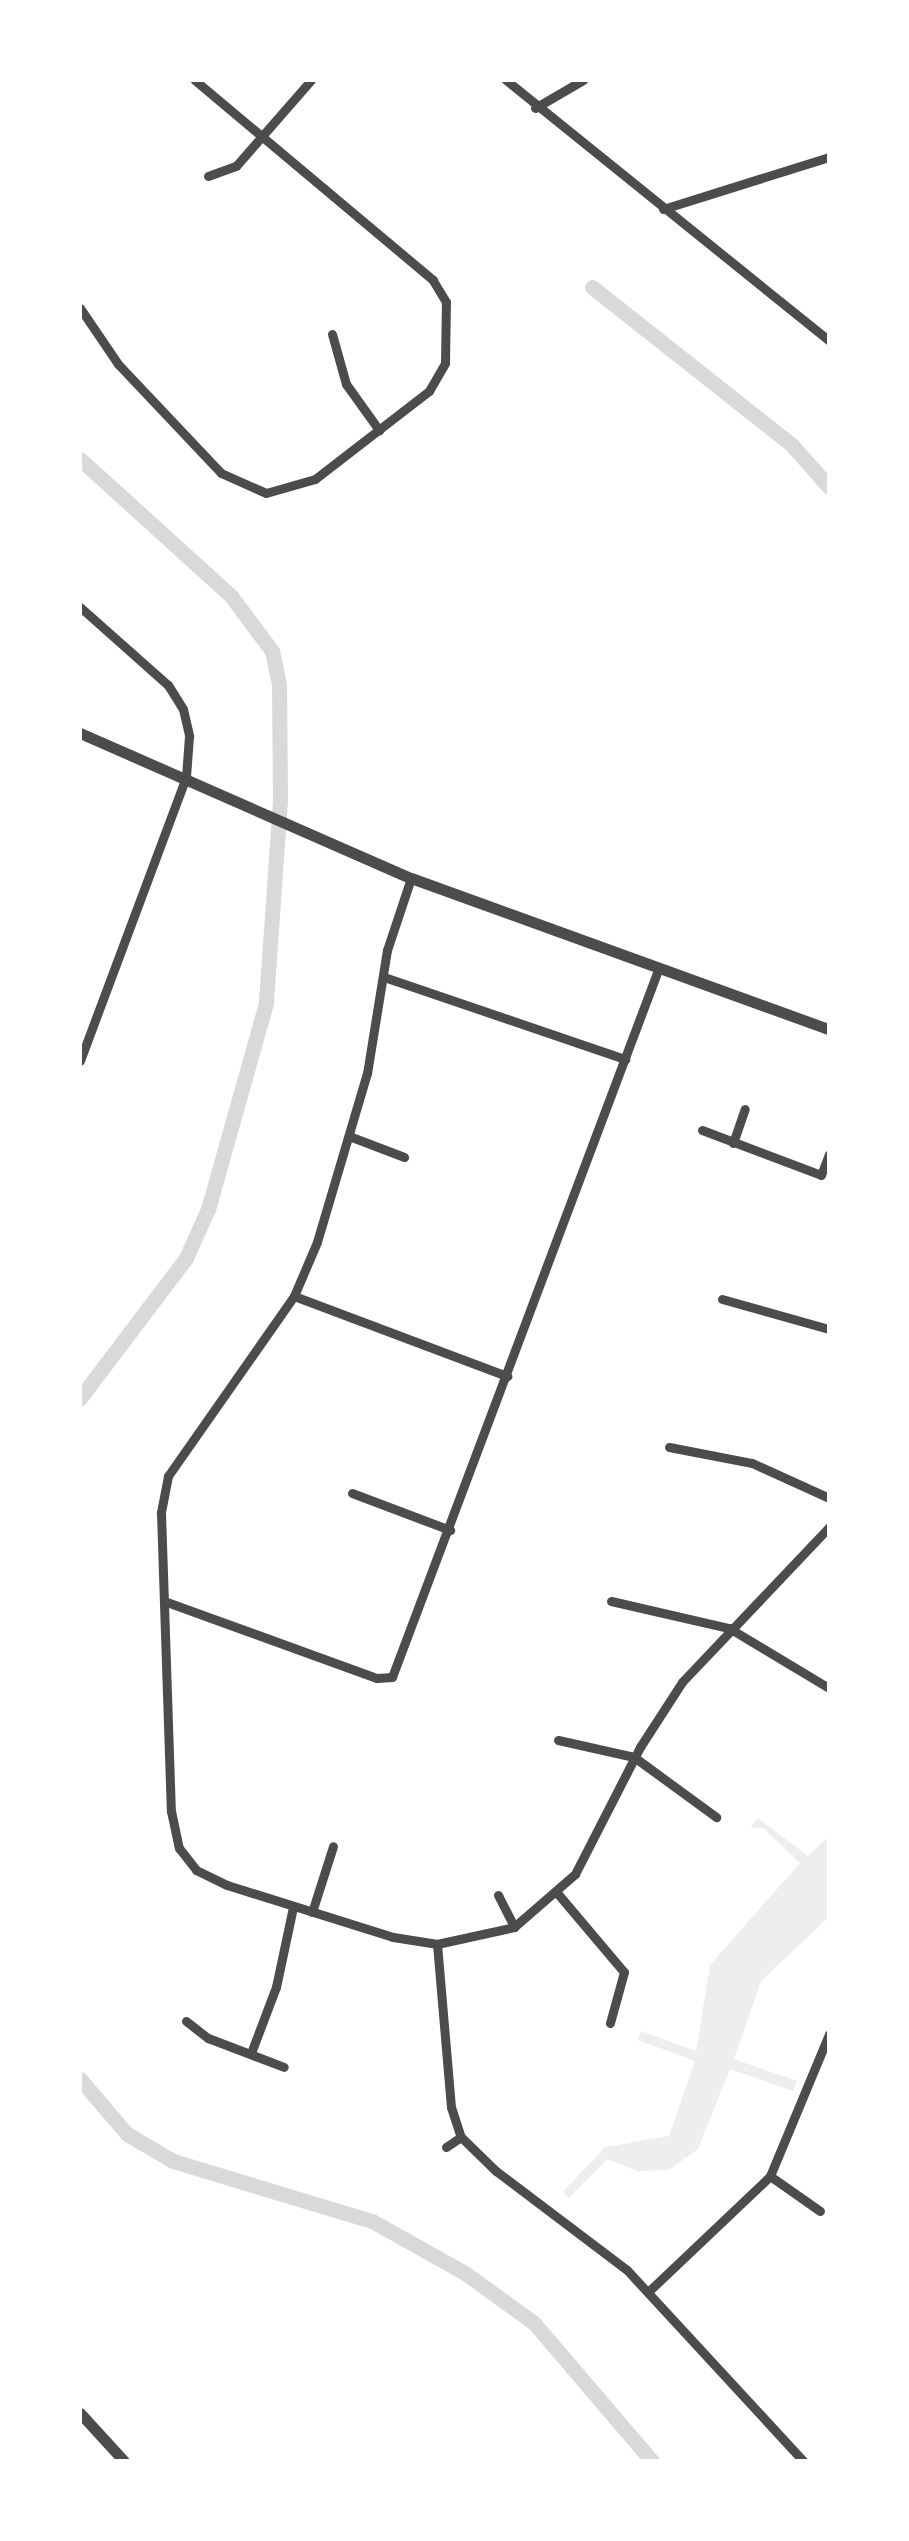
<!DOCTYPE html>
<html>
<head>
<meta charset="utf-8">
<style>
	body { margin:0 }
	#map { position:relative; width:909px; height:2541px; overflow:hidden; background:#fff; font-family:"Open Sans",sans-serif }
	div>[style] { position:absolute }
	.green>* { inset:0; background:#eee }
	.canal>* { height:15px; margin:-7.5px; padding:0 7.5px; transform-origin:7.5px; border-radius:7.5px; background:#d9d9d9 }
	.minor>* { height:9px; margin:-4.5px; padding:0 4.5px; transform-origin:4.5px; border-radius:4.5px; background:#4c4c4c }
	.tertiary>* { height:11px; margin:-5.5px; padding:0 5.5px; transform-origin:5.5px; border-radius:5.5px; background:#4c4c4c }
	span { translate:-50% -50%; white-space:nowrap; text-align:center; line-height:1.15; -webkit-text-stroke:10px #fff; paint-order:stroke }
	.frame { position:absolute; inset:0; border:82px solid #fff; pointer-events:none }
</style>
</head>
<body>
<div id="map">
	<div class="green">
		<i style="clip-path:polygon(758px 1818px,808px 1856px,829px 1836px,829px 1917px,761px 1981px,734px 2059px,797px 2081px,793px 2091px,730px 2069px,698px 2149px,669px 2170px,637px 2171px,607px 2159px,569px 2198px,563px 2192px,605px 2147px,669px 2136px,695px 2061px,638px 2040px,641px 2031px,696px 2051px,710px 1965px,800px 1863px,763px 1828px,750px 1828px)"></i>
	</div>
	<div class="canal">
		<i style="left:592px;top:287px;width:253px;rotate:38.3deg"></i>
		<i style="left:791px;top:444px;width:57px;rotate:48.5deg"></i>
		<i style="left:80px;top:459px;width:204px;rotate:42.2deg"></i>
		<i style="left:231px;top:596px;width:69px;rotate:53.3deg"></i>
		<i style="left:272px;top:651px;width:34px;rotate:78deg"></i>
		<i style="left:279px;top:684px;width:117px;rotate:89.5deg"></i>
		<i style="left:280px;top:801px;width:202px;rotate:94deg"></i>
		<i style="left:266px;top:1003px;width:214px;rotate:105.7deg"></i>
		<i style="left:208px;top:1209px;width:54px;rotate:114.2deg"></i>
		<i style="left:186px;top:1258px;width:176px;rotate:127.1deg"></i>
		<i style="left:80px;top:2079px;width:72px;rotate:49.5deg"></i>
		<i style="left:127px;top:2134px;width:53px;rotate:30.4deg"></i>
		<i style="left:173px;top:2161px;width:208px;rotate:16.8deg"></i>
		<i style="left:372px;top:2221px;width:107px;rotate:29.2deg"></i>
		<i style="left:465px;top:2273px;width:85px;rotate:35.9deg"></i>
		<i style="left:534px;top:2323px;width:182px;rotate:49.5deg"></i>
	</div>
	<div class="minor">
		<i style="left:506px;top:80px;width:415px;rotate:38.9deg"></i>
		<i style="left:535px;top:108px;width:56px;rotate:-30.3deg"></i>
		<i style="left:208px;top:176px;width:30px;rotate:-20deg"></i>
		<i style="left:236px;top:166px;width:114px;rotate:-48.9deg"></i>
		<i style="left:663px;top:209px;width:174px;rotate:-17.4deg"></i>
		<i style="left:80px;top:308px;width:68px;rotate:55.8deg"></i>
		<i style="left:118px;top:364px;width:150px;rotate:46.6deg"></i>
		<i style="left:221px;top:473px;width:49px;rotate:24deg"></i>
		<i style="left:266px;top:493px;width:51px;rotate:-15.9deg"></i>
		<i style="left:315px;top:479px;width:144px;rotate:-37.7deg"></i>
		<i style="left:429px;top:391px;width:32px;rotate:-60deg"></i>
		<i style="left:445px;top:363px;width:61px;rotate:-89.1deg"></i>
		<i style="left:446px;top:302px;width:26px;rotate:-121deg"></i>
		<i style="left:433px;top:280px;width:311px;rotate:-140deg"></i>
		<i style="left:332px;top:334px;width:52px;rotate:74.4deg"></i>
		<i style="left:346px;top:384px;width:57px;rotate:54.3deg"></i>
		<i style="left:80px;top:607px;width:118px;rotate:41.6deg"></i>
		<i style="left:168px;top:685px;width:28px;rotate:58deg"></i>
		<i style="left:183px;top:709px;width:28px;rotate:77deg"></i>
		<i style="left:189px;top:736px;width:41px;rotate:94.2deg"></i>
		<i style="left:186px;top:777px;width:303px;rotate:110.5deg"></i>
		<i style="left:411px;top:878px;width:76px;rotate:108.4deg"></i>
		<i style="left:387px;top:950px;width:125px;rotate:99.2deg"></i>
		<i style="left:367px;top:1073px;width:176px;rotate:106.5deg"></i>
		<i style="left:317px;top:1242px;width:59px;rotate:113.1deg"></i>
		<i style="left:294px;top:1296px;width:220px;rotate:125deg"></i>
		<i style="left:168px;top:1476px;width:38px;rotate:101deg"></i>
		<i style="left:161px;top:1513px;width:298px;rotate:88.1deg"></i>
		<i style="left:171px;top:1811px;width:38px;rotate:78deg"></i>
		<i style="left:179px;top:1848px;width:28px;rotate:52deg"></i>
		<i style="left:196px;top:1870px;width:34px;rotate:26deg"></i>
		<i style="left:227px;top:1885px;width:174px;rotate:17.4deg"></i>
		<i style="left:393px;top:1937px;width:45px;rotate:9deg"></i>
		<i style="left:437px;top:1944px;width:79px;rotate:-12.4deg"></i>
		<i style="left:514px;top:1927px;width:81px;rotate:-41deg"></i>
		<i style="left:575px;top:1874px;width:143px;rotate:-62.9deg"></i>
		<i style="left:640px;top:1747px;width:77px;rotate:-57.1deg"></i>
		<i style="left:682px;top:1682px;width:214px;rotate:-46.5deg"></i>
		<i style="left:384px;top:977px;width:255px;rotate:18.8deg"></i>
		<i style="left:702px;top:1130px;width:127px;rotate:20.7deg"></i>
		<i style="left:821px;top:1175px;width:22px;rotate:-69deg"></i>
		<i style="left:349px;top:1136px;width:59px;rotate:20.9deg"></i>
		<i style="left:733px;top:1143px;width:36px;rotate:-71deg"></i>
		<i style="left:294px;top:1296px;width:228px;rotate:20.6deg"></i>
		<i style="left:722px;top:1299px;width:111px;rotate:15.7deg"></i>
		<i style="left:669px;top:1447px;width:85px;rotate:10.9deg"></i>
		<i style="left:752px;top:1463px;width:85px;rotate:24.4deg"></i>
		<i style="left:352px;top:1493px;width:105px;rotate:20.7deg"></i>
		<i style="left:164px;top:1601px;width:226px;rotate:19.9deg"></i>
		<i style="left:377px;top:1678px;width:15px;rotate:-4deg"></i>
		<i style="left:392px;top:1677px;width:755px;rotate:-69.38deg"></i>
		<i style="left:611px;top:1601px;width:121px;rotate:12.9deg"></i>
		<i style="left:729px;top:1628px;width:117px;rotate:31deg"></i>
		<i style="left:558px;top:1740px;width:78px;rotate:12.6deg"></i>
		<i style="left:634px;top:1757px;width:102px;rotate:36.2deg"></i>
		<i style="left:558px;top:1894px;width:102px;rotate:49.8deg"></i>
		<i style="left:624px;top:1972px;width:53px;rotate:105.4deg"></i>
		<i style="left:498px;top:1895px;width:36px;rotate:63deg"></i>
		<i style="left:312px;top:1912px;width:69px;rotate:-72.3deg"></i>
		<i style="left:437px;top:1944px;width:164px;rotate:85.1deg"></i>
		<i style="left:451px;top:2107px;width:32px;rotate:72deg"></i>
		<i style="left:461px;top:2137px;width:49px;rotate:44.2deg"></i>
		<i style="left:496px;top:2171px;width:164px;rotate:37.1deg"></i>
		<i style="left:627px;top:2270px;width:260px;rotate:47.3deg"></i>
		<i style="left:186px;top:2021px;width:28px;rotate:38deg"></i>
		<i style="left:208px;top:2038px;width:81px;rotate:20.9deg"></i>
		<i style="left:251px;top:2053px;width:71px;rotate:-69.3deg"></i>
		<i style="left:276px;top:1987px;width:82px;rotate:-78deg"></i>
		<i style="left:446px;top:2147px;width:18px;rotate:-34deg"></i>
		<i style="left:770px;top:2176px;width:61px;rotate:35deg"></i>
		<i style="left:649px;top:2291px;width:167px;rotate:-43.5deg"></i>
		<i style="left:770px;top:2176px;width:154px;rotate:-67.4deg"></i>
	</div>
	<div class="tertiary">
		<i style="left:80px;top:733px;width:361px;rotate:23.7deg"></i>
		<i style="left:411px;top:878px;width:444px;rotate:19.9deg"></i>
		<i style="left:80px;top:2413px;width:65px;rotate:47.5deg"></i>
	</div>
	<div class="frame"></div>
</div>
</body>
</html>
